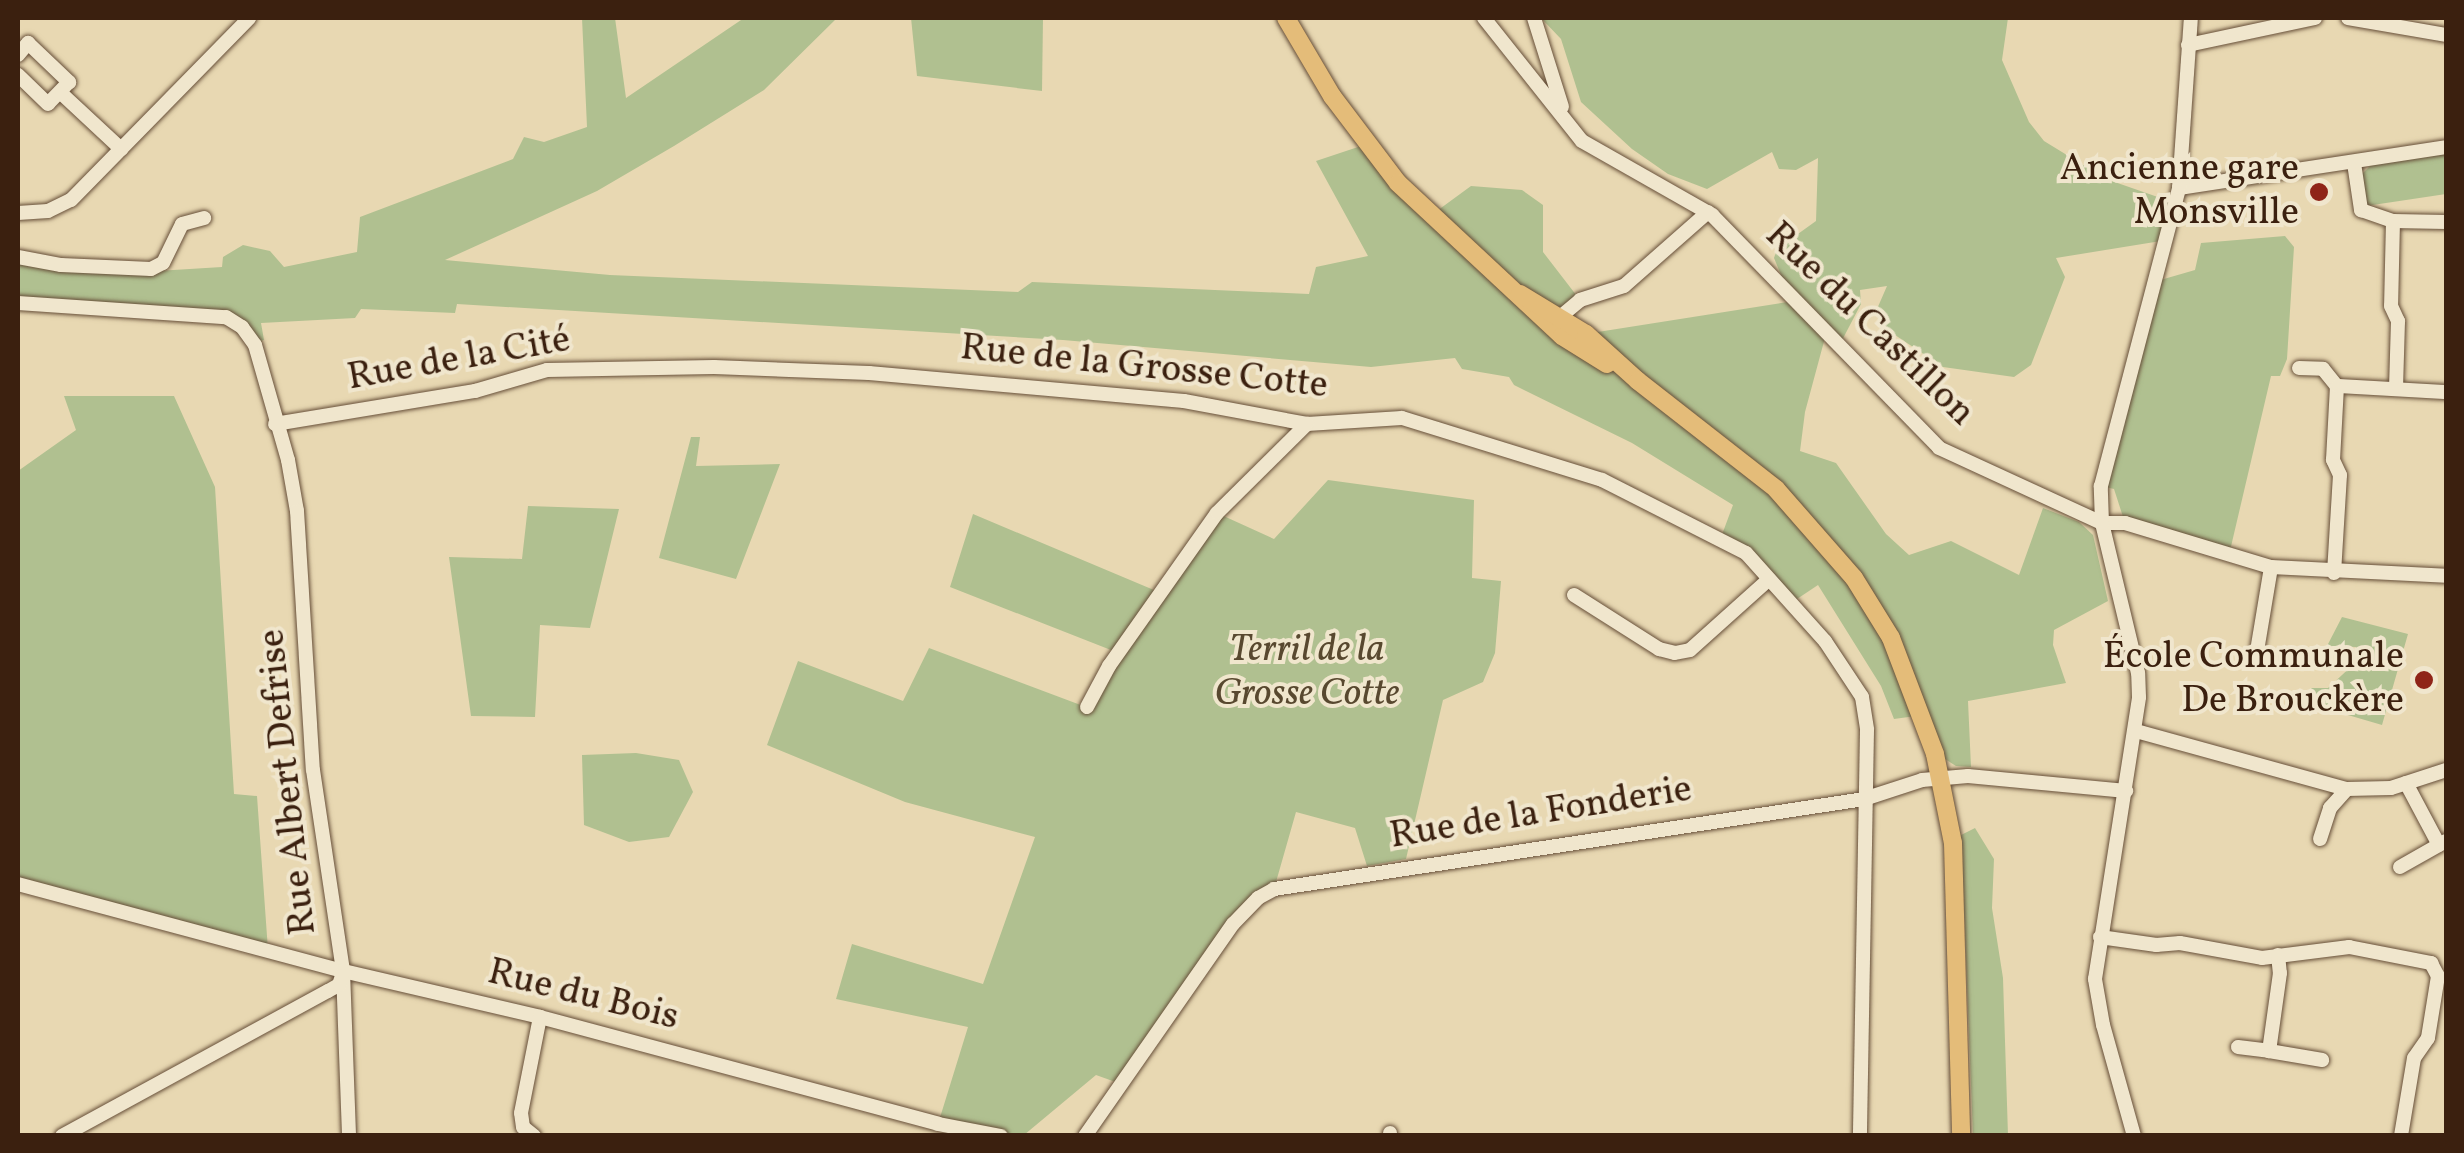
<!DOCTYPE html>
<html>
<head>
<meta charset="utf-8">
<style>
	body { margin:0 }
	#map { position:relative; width:2464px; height:1153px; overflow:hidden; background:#e8d8b2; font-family:Vollkorn,serif }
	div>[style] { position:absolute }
	.green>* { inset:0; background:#b0c090 }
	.roads { filter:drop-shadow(0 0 2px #664e38) drop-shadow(0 0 2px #664e38) }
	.minor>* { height:14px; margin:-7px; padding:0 7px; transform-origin:7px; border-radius:7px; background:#f0e6cd }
	.major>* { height:18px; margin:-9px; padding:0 9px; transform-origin:9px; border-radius:9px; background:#e4bc79 }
	.dots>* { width:28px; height:28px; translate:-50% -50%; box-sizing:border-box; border:5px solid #f0e6cd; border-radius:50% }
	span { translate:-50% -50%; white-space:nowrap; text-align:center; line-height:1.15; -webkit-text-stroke:8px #f0e6cd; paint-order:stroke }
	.poi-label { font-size:38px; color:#3b200f }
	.right { translate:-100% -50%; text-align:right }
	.street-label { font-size:38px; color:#3b200f }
	.park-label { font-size:38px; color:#58482f; font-style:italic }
	.frame { position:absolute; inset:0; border:20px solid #3b200f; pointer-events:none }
</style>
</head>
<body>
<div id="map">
	<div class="green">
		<i style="clip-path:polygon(582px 18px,615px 18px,626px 98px,744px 18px,837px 18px,764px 90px,674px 146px,597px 191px,445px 260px,610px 275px,1018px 292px,1032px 282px,1309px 294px,1316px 267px,1368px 256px,1316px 161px,1367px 144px,1430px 216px,1471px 186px,1522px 190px,1543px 205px,1543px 252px,1580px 300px,1560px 317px,1585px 334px,1794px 301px,1779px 283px,1781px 275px,1774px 258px,1777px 249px,1816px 221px,1818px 158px,1796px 170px,1779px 169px,1772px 152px,1707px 189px,1668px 174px,1632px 149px,1581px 102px,1561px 39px,1541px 18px,2008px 18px,2002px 60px,2029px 122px,2044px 141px,2106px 179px,2175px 203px,2167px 240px,2056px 258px,2065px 277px,2031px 365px,2014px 377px,1943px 367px,1880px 325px,1877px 309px,1887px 286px,1860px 290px,1861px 304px,1839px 346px,1826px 334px,1805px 412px,1800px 451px,1836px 463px,1886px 534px,1909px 555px,1951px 541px,2019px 575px,2043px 508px,2079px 522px,2093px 535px,2108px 601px,2054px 630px,2053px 645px,2066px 683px,1968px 701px,1971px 767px,1956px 766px,1934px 752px,1923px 715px,1894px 719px,1881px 686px,1818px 585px,1791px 603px,1746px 553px,1720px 540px,1733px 505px,1632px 443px,1514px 385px,1509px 377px,1462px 369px,1455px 358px,1371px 367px,1063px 340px,457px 304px,455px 313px,361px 309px,355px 318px,261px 323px,264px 340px,254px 343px,236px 322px,25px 303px,18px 292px,18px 257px,157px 271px,222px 267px,223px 257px,243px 245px,270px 251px,284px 267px,357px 252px,360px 217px,513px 159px,524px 137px,544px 142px,587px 127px)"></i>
		<i style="clip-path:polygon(911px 18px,1043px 18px,1042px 91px,917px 76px)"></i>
		<i style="clip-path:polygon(2446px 152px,2446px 194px,2366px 206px,2362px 174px,2372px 164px)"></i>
		<i style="clip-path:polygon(2285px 236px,2294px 247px,2287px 359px,2280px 376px,2271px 376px,2229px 555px,2125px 523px,2114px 489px,2101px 486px,2157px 281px,2195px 270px,2201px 243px)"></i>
		<i style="clip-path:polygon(64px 396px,174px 396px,215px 487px,234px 794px,257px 796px,268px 950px,18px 884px,18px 471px,76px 430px)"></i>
		<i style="clip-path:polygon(691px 437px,700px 437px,696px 466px,780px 464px,736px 579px,659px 558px)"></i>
		<i style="clip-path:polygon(1328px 480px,1474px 500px,1472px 578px,1501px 581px,1495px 653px,1483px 682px,1443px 700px,1406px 859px,1367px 866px,1355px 828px,1296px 812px,1274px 889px,1258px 898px,1121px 1084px,1096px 1075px,1024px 1135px,938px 1124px,968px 1027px,836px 999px,852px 944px,983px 984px,1035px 837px,905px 802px,767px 745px,798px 661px,903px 701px,929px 648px,1086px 707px,1116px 652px,950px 587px,973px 514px,1161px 593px,1217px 513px,1274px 539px)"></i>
		<i style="clip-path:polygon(528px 506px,619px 509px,590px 628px,540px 625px,535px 717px,471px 716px,449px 557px,522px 559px)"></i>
		<i style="clip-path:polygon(2342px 617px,2408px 634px,2382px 725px,2307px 703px,2311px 688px,2328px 688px,2356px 662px,2356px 647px,2327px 646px)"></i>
		<i style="clip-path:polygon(636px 753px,679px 760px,693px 792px,669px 837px,629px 842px,584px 825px,582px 755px)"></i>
		<i style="clip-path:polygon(1975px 828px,1994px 859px,1992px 908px,2003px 978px,2008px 1135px,1973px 1135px,1961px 835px)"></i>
	</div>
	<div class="roads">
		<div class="minor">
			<i style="left:1484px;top:18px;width:157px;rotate:51.5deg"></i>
			<i style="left:1582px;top:141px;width:150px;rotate:29.6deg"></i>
			<i style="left:1712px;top:215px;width:325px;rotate:45.7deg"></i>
			<i style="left:1939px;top:448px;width:179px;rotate:24.7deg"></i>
			<i style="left:2102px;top:523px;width:23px"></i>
			<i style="left:2125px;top:523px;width:152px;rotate:16.8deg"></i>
			<i style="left:2271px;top:567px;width:175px;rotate:2.9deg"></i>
			<i style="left:1534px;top:18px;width:93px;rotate:72.5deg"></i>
			<i style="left:2348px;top:18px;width:99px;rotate:9.8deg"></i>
			<i style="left:2188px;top:45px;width:130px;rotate:-12deg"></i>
			<i style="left:18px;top:55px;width:16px;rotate:-50deg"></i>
			<i style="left:28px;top:43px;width:57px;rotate:43.6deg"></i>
			<i style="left:69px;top:82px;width:30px;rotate:134deg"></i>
			<i style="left:48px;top:104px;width:42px;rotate:-136deg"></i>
			<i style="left:62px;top:94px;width:81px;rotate:43deg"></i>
			<i style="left:2354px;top:163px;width:48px;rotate:81.5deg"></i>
			<i style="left:2361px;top:210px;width:34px;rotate:19deg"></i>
			<i style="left:2393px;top:221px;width:85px;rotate:91.3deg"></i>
			<i style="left:2391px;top:306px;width:17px;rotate:65deg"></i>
			<i style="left:2398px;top:321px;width:68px;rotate:91.7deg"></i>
			<i style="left:2179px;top:188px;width:270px;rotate:-8.7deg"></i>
			<i style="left:18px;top:213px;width:30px;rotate:-4deg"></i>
			<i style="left:48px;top:211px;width:25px;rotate:-26deg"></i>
			<i style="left:71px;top:200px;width:255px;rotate:-45.6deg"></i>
			<i style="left:2393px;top:221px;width:53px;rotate:1.1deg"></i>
			<i style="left:18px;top:257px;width:44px;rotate:10.5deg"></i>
			<i style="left:61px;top:265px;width:90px;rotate:2.5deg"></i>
			<i style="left:151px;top:269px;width:13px;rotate:-27deg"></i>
			<i style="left:163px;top:263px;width:43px;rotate:-64deg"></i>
			<i style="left:182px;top:224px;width:23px;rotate:-15deg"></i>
			<i style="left:18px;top:303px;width:208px;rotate:3.9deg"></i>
			<i style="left:226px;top:317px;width:19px;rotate:32deg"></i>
			<i style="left:242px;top:327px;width:22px;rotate:54deg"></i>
			<i style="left:255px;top:345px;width:120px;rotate:74deg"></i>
			<i style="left:288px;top:460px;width:52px;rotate:80deg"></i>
			<i style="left:297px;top:511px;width:259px;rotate:86.5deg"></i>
			<i style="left:313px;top:770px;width:203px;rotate:81.5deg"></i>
			<i style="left:343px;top:971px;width:165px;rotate:87.9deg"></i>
			<i style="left:1560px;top:317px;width:26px;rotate:-40deg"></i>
			<i style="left:1580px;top:300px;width:46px;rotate:-17.7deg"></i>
			<i style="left:1624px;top:286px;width:112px;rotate:-41.4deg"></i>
			<i style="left:2299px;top:368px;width:24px;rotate:2deg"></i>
			<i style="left:2323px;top:369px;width:22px;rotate:51deg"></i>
			<i style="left:275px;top:424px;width:203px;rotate:-9.4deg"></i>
			<i style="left:475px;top:391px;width:75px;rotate:-16.3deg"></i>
			<i style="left:547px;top:370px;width:167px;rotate:-1deg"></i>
			<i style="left:714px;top:367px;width:155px;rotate:2.2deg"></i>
			<i style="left:869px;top:373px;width:316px;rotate:5.1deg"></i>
			<i style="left:1184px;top:401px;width:125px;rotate:10.6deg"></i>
			<i style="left:1307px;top:424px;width:95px;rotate:-3.6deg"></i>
			<i style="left:1402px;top:418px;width:209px;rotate:17.2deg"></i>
			<i style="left:1602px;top:480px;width:161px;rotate:26.9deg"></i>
			<i style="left:1746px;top:553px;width:118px;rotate:48.1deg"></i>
			<i style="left:1825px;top:641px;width:67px;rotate:56.5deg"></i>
			<i style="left:1862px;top:697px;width:33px;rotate:81deg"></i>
			<i style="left:1867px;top:730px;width:406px;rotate:91deg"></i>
			<i style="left:2334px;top:573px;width:98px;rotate:-86.5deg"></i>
			<i style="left:2340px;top:475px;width:17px;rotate:-115deg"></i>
			<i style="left:2333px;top:460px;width:74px;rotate:-86.9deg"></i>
			<i style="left:2337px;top:386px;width:109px;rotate:3.2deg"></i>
			<i style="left:1574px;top:595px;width:101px;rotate:32.4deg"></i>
			<i style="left:1659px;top:649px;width:16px;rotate:14deg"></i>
			<i style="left:1675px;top:653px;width:15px;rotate:-11deg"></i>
			<i style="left:1690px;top:650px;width:106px;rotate:-41.9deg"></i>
			<i style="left:2257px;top:651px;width:85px;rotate:-80.5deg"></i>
			<i style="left:1087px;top:707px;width:47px;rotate:-61.8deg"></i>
			<i style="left:1109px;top:666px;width:187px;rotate:-54.8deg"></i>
			<i style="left:1217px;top:513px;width:127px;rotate:-44.7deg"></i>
			<i style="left:2136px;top:731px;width:219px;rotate:15.4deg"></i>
			<i style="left:2347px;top:789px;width:44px;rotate:-1.3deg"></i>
			<i style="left:2391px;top:788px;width:58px;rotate:-18.1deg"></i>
			<i style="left:2406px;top:783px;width:70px;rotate:62deg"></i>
			<i style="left:2320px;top:839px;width:33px;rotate:-72deg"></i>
			<i style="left:2330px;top:808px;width:25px;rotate:-48deg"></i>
			<i style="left:2400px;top:867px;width:53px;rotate:-29.5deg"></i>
			<i style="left:18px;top:884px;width:336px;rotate:15deg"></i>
			<i style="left:343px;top:971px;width:202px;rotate:13.1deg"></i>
			<i style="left:540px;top:1017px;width:412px;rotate:15deg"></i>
			<i style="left:938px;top:1124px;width:64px;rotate:10.8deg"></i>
			<i style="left:2100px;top:937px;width:57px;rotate:8.1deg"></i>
			<i style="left:2156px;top:945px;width:24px;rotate:-5deg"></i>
			<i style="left:2180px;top:943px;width:83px;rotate:10.4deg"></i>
			<i style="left:2262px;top:958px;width:88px;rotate:-7.2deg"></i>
			<i style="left:2349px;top:947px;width:84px;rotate:11deg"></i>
			<i style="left:2431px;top:963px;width:15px;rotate:62deg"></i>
			<i style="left:2438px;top:976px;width:63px;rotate:99.2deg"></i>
			<i style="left:2428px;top:1038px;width:24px;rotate:125deg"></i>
			<i style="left:2414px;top:1058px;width:79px;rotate:99.5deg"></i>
			<i style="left:2278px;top:955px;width:18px;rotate:84deg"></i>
			<i style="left:2280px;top:973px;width:79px;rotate:98deg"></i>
			<i style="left:2269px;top:1051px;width:54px;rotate:9.6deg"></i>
			<i style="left:2238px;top:1047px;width:31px;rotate:7deg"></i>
			<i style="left:62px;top:1136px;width:303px;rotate:-28.6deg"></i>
			<i style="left:328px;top:991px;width:13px;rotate:-29deg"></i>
			<i style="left:339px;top:985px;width:9px;rotate:-72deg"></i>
			<i style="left:534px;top:1136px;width:14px;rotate:-141deg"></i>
			<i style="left:523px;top:1127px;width:14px;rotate:-98deg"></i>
			<i style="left:521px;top:1113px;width:98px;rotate:-78.8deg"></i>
			<i style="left:1085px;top:1136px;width:259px;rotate:-55.1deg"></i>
			<i style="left:1233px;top:924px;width:36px;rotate:-46deg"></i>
			<i style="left:1258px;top:898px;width:18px;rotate:-29deg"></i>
			<i style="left:1274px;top:889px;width:597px;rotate:-8.67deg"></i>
			<i style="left:1864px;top:799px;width:61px;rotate:-18.1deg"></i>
			<i style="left:1922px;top:780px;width:46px;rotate:-5deg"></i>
			<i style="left:1968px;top:776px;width:159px;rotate:5.4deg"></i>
			<i style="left:1390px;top:1136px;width:3px;rotate:-90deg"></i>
			<i style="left:2134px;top:1136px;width:115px;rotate:-105.6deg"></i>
			<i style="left:2103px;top:1025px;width:47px;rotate:-99.9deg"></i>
			<i style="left:2095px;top:979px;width:285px;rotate:-81.1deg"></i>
			<i style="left:2139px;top:697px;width:24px;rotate:-92deg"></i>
			<i style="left:2138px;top:673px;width:154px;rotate:-103.5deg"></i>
			<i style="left:2102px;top:523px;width:37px;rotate:-92deg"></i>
			<i style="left:2101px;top:486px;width:308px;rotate:-75.3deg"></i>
			<i style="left:2179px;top:188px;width:170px;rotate:-86deg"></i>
		</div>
		<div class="major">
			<i style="left:1286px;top:18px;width:91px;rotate:59.5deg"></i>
			<i style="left:1332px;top:96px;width:109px;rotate:52.8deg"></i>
			<i style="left:1398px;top:183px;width:224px;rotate:43deg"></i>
			<i style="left:1562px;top:336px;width:53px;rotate:31.9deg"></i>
			<i style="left:1520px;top:294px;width:77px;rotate:31.2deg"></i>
			<i style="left:1586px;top:334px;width:70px;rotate:42.1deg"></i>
			<i style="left:1638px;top:381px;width:175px;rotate:38deg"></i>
			<i style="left:1776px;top:489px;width:118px;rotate:48.8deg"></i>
			<i style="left:1854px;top:578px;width:70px;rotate:58.3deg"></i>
			<i style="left:1891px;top:638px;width:124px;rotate:69.2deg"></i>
			<i style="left:1935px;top:754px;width:91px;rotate:78.6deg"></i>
			<i style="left:1953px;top:843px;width:293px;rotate:88.4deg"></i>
		</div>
	</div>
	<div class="dots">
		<i style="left:2319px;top:192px;background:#8f2418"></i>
		<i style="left:2424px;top:680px;background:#8f2418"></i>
	</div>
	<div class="poi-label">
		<span class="right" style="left:2299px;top:192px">Ancienne gare<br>Monsville</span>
		<span class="right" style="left:2404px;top:680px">École Communale<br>De Brouckère</span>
	</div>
	<div class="street-label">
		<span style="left:1869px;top:325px;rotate:44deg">Rue du Castillon</span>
		<span style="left:459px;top:360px;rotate:-10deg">Rue de la Cité</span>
		<span style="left:1144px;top:368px;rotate:6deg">Rue de la Grosse Cotte</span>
		<span style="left:289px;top:782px;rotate:-96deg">Rue Albert Defrise</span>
		<span style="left:1541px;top:814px;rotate:-9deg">Rue de la Fonderie</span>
		<span style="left:583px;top:996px;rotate:14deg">Rue du Bois</span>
	</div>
	<div class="park-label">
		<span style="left:1307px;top:673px">Terril de la<br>Grosse Cotte</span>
	</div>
	<div class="frame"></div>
</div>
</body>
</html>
